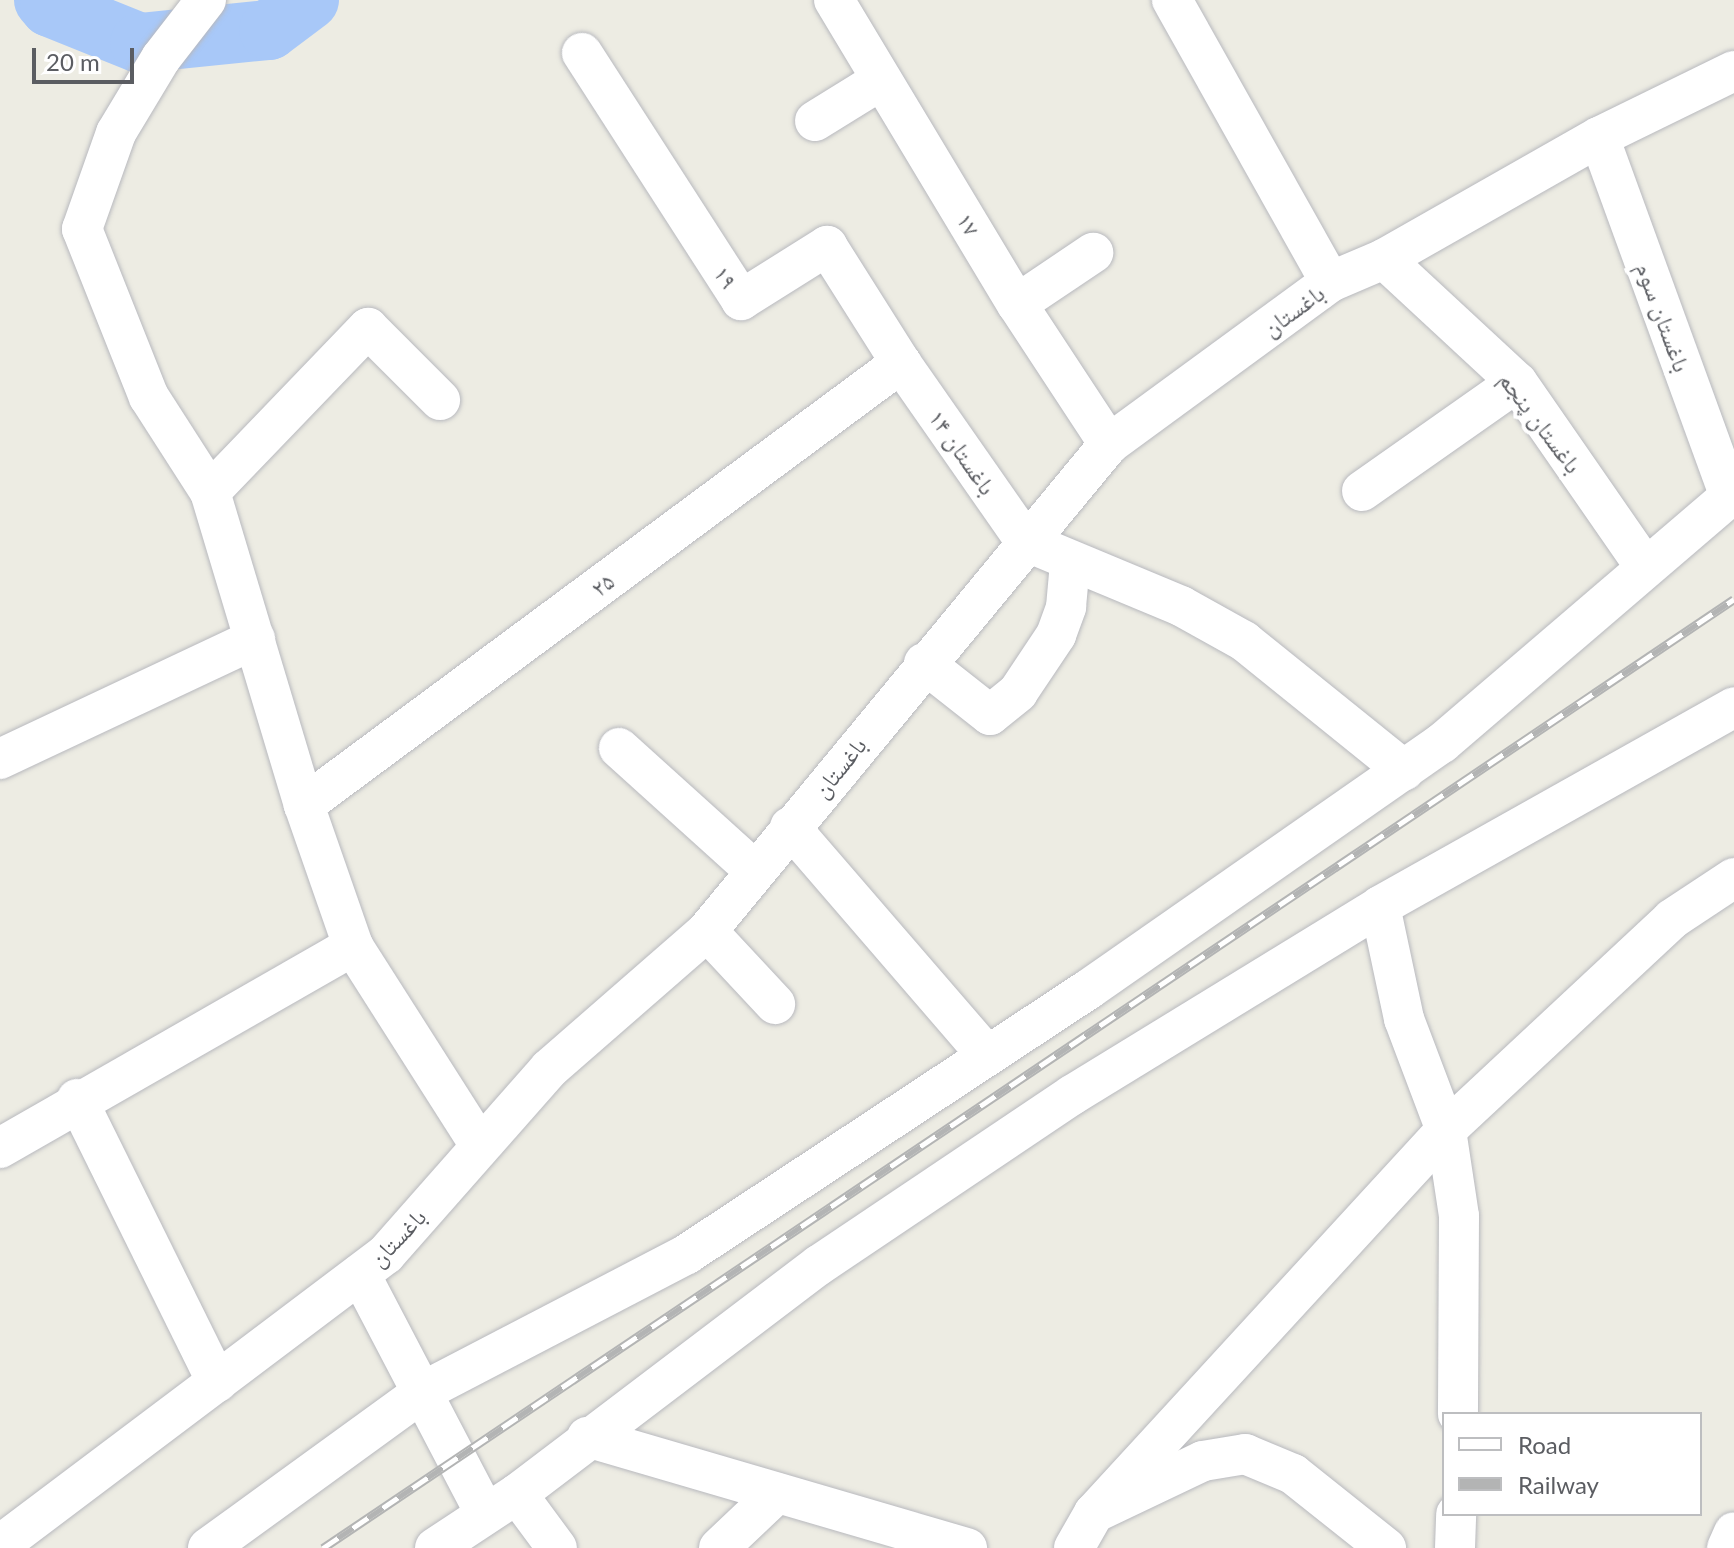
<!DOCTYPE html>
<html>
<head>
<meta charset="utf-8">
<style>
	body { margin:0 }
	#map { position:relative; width:1734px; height:1548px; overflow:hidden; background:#edece3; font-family:Lato,"Noto Naskh Arabic",sans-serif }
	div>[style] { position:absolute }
	.river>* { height:60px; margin:-30px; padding:0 30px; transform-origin:30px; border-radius:30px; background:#a8c8f8 }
	.roads { filter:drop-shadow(0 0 2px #b8b9be) drop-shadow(0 0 2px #b8b9be) }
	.street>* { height:40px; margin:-20px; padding:0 20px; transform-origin:20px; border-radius:20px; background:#fff }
	.rail>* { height:9px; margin-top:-4.5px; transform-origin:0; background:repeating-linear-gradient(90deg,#fff 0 18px,#b3b4b4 0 36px); box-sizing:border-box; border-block:2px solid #b3b4b4 }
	span { translate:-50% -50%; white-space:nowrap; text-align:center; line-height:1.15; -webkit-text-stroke:8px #fff; paint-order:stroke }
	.street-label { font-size:24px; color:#5b5d62 }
	.legend { position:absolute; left:1442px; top:1412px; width:260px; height:104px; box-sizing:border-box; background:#fff; border:2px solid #bdbec0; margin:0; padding:10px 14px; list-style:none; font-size:24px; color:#5b5d62 }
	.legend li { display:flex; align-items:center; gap:16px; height:40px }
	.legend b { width:40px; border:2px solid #bdbec0 }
	.scale { position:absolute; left:32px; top:48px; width:102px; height:36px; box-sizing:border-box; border:4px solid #5b5d62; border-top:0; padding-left:10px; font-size:24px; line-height:28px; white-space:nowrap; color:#5b5d62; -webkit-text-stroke:6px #fff; paint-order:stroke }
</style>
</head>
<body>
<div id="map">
	<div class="river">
		<i style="left:44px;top:0;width:9px;rotate:49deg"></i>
		<i style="left:50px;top:7px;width:97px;rotate:21.8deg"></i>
		<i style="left:140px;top:43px;width:130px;rotate:-5.8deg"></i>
		<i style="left:269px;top:30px;width:50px;rotate:-36.9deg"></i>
	</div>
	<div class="roads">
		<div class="street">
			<i style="left:206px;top:0;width:73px;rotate:127.8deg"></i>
			<i style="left:161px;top:58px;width:87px;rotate:121deg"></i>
			<i style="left:116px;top:133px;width:102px;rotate:109.5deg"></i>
			<i style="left:82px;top:229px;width:181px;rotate:68.3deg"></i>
			<i style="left:149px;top:397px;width:113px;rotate:57.3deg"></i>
			<i style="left:210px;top:492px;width:327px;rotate:73.3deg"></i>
			<i style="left:304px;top:805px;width:149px;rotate:70.8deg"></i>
			<i style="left:353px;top:946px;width:236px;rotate:57.5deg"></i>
			<i style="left:834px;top:0;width:355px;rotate:59deg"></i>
			<i style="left:1017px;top:304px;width:168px;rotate:56.7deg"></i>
			<i style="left:1172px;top:0;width:323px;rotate:60.7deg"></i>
			<i style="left:582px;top:53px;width:294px;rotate:57.2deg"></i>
			<i style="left:741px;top:300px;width:102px;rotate:-32.1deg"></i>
			<i style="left:827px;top:246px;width:138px;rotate:57.7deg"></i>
			<i style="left:901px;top:363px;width:217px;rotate:55.1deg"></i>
			<i style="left:1025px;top:541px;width:169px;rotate:22.6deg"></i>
			<i style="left:1181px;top:606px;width:72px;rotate:29.1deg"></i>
			<i style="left:1244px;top:641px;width:206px;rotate:38.9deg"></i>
			<i style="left:815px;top:121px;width:78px;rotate:-31.8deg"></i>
			<i style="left:1599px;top:137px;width:382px;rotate:70deg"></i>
			<i style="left:1384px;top:259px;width:181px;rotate:42.8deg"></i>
			<i style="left:1517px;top:382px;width:225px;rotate:55.3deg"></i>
			<i style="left:1017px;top:304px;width:92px;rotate:-33.9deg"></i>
			<i style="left:1362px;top:491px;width:189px;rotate:-35.1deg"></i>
			<i style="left:210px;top:492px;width:228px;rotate:-46.1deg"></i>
			<i style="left:368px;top:328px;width:102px;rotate:45deg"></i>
			<i style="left:924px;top:663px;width:84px;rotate:38.2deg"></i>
			<i style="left:990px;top:715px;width:36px;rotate:-39deg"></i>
			<i style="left:1018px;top:692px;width:69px;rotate:-56.3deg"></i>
			<i style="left:1056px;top:635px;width:30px;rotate:-70deg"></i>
			<i style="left:1066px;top:607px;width:44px;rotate:-84.8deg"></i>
			<i style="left:619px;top:748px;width:183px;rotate:42.1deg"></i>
			<i style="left:0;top:759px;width:282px;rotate:-25.2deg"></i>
			<i style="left:304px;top:805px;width:743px;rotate:-36.52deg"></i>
			<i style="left:790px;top:827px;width:301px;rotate:49.2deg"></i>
			<i style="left:1380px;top:906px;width:116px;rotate:78deg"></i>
			<i style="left:1404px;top:1019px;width:119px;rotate:69.3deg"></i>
			<i style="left:1446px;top:1130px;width:87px;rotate:81.4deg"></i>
			<i style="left:1459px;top:1216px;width:198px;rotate:90.3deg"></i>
			<i style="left:707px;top:931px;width:100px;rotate:47deg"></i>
			<i style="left:77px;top:1099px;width:316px;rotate:63.7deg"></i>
			<i style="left:0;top:1148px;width:407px;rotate:-29.8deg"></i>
			<i style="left:360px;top:1274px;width:270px;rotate:62.4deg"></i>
			<i style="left:587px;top:1437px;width:396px;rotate:16.3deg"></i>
			<i style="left:517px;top:1494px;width:67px;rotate:53.5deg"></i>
			<i style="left:1094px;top:1513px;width:520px;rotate:-47.42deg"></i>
			<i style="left:1446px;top:1130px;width:309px;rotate:-43deg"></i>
			<i style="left:1672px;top:919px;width:74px;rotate:-33.5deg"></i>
			<i style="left:0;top:1545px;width:483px;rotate:-37deg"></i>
			<i style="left:386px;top:1254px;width:247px;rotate:-48.6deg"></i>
			<i style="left:549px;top:1069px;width:210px;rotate:-41.1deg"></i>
			<i style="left:707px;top:931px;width:631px;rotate:-50.46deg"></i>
			<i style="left:1109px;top:444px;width:274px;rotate:-36.2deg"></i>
			<i style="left:1330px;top:282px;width:59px;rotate:-23.1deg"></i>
			<i style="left:1384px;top:259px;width:247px;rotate:-29.6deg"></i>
			<i style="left:1599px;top:137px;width:150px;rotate:-26.1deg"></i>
			<i style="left:208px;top:1548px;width:267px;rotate:-36deg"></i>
			<i style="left:424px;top:1391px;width:297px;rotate:-27.5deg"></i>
			<i style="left:687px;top:1254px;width:481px;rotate:-33.4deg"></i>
			<i style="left:1089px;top:989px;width:430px;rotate:-34.9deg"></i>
			<i style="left:1442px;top:743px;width:384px;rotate:-40.6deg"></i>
			<i style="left:435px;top:1548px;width:98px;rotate:-33.4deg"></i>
			<i style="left:517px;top:1494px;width:379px;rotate:-37.2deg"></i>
			<i style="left:819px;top:1265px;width:305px;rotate:-33.9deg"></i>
			<i style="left:1072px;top:1095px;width:361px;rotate:-31.5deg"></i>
			<i style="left:1380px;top:906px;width:406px;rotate:-29.3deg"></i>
			<i style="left:719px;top:1548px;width:80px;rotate:-43.5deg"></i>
			<i style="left:1074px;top:1548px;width:40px;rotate:-60.3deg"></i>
			<i style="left:1094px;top:1513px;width:121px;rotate:-25.5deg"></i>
			<i style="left:1203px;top:1461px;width:43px;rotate:-9.5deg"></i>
			<i style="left:1245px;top:1454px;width:52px;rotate:22.6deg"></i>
			<i style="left:1293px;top:1474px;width:119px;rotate:38.5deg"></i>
			<i style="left:1455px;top:1548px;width:34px;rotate:-88deg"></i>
			<i style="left:1727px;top:1548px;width:17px;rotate:-66deg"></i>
		</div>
	</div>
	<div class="rail">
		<i style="left:323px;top:1548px;width:1700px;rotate:-33.92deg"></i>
	</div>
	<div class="street-label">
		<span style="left:969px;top:224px;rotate:59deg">۱۷</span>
		<span style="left:726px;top:277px;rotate:57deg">۱۹</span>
		<span style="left:1293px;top:310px;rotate:-36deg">باغستان</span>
		<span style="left:1664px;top:317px;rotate:70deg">باغستان سوم</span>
		<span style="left:1541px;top:422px;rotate:53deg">باغستان پنجم</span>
		<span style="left:963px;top:452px;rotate:55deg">باغستان ۱۴</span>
		<span style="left:602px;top:584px;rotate:-37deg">۲۵</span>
		<span style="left:839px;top:767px;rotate:-51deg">باغستان</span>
		<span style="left:397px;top:1237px;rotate:-46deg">باغستان</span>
	</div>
	<ul class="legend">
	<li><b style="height:10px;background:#fff"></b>Road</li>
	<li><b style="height:10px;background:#b3b4b4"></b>Railway</li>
	</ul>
	<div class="scale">20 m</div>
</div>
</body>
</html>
